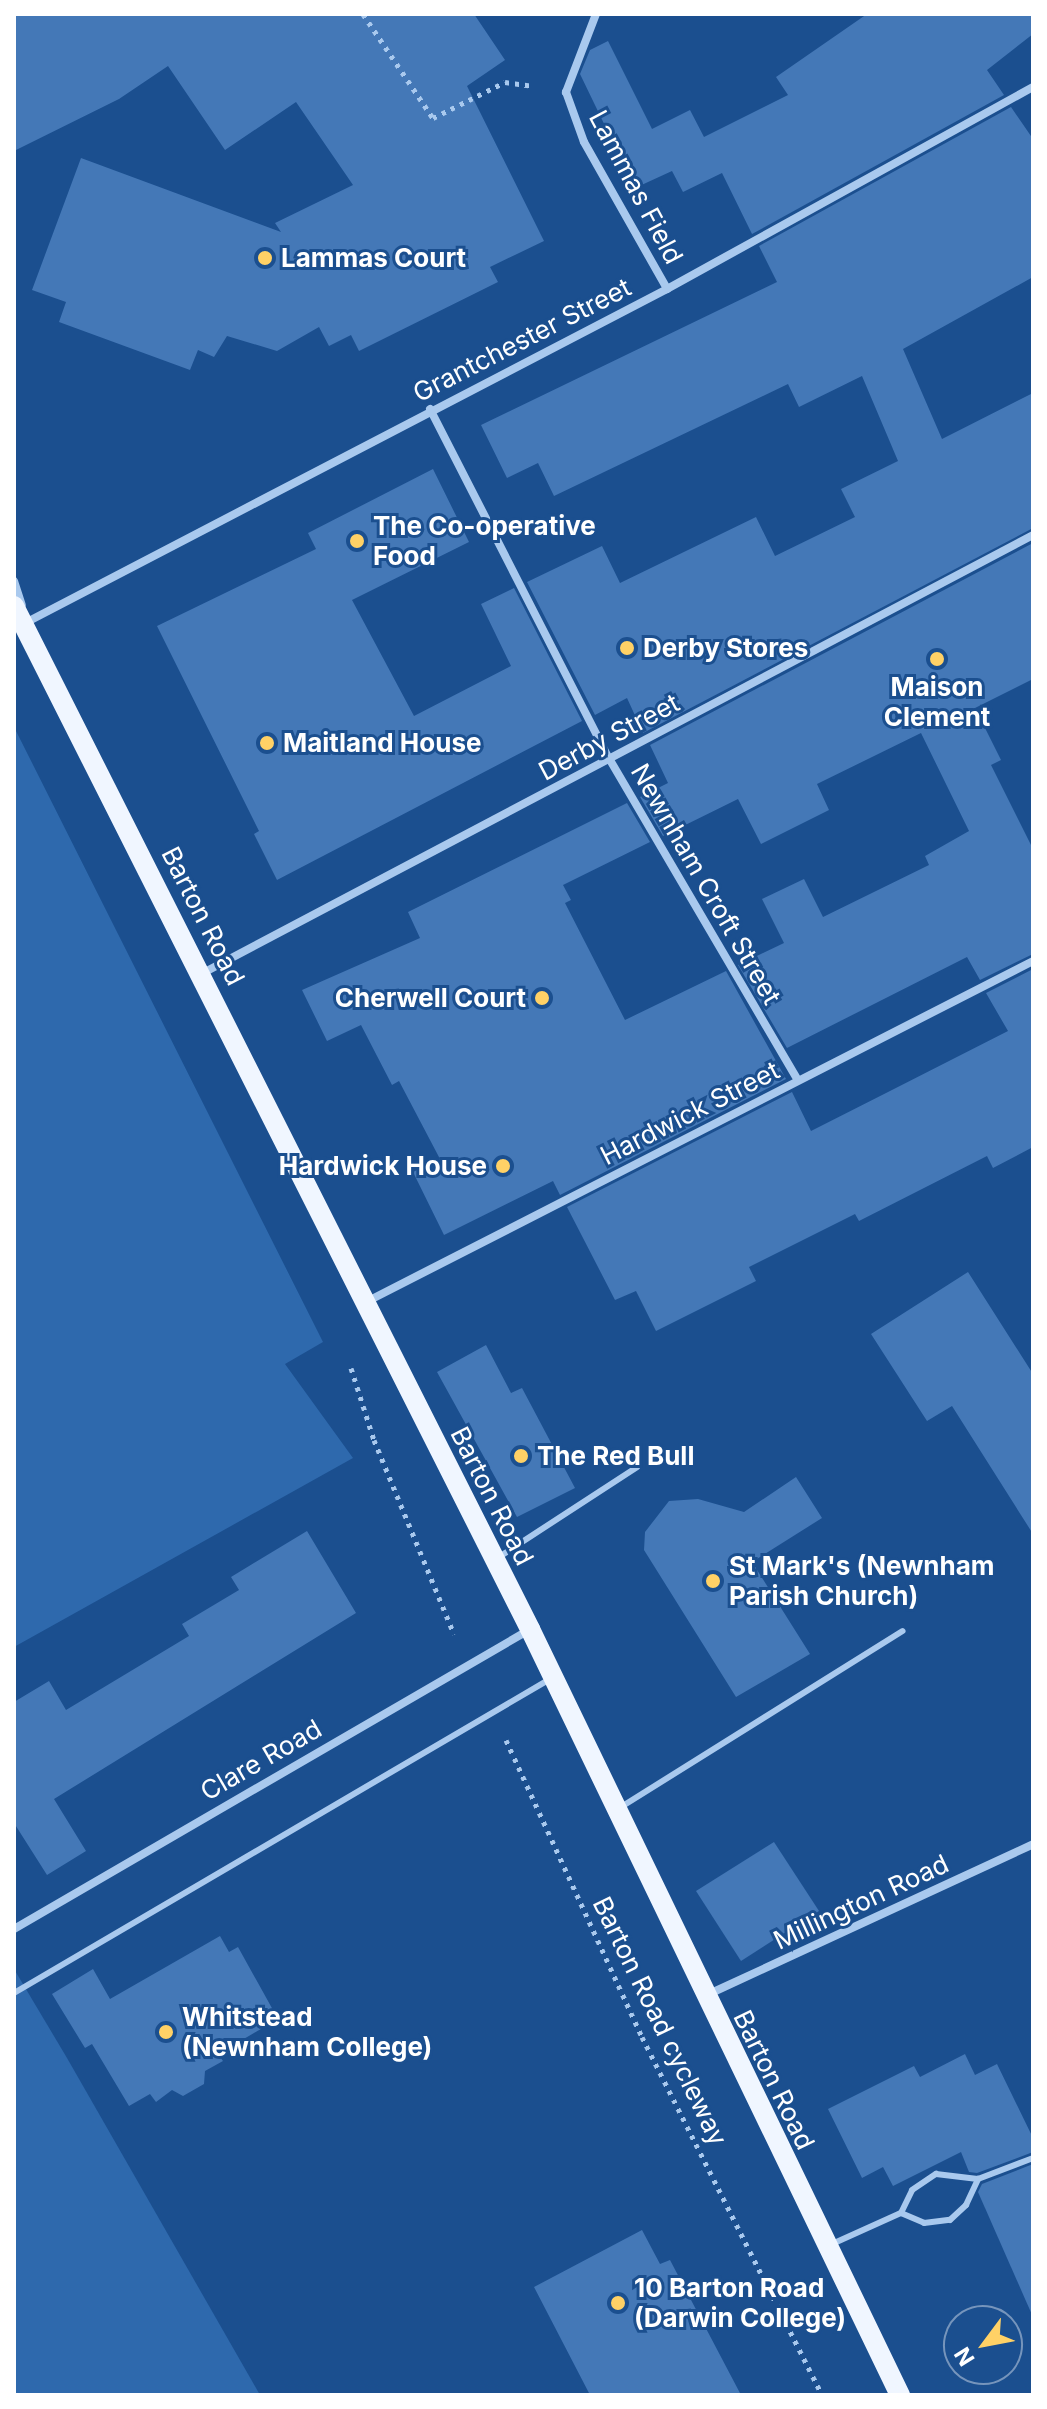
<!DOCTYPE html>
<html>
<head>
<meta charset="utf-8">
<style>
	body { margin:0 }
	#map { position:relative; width:1047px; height:2409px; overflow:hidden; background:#1b4f8f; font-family:Inter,sans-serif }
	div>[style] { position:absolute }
	.green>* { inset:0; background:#2e69ad }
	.building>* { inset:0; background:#4478b7 }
	.path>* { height:5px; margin-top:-2.5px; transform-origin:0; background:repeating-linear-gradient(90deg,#a9c9ee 0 4px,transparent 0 10px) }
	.lane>* { height:6px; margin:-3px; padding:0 3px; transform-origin:3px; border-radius:3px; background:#a9c9ee }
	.street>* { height:8px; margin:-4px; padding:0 4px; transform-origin:4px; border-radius:4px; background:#a9c9ee }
	.primary>* { height:20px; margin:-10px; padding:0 10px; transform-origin:10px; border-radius:10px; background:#f0f6ff }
	.dots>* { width:22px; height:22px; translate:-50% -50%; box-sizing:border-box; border:4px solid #1b4f8f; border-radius:50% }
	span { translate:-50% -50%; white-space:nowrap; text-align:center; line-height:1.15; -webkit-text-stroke:6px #1b4f8f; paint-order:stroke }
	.street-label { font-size:26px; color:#fff }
	.poi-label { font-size:26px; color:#fff; font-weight:700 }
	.left { translate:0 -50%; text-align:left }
	.right { translate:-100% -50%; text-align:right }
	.frame { position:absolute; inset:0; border:16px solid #fff; pointer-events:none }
	.north { position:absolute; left:943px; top:2305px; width:80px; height:80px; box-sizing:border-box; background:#1b4f8f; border:2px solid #7695bc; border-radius:50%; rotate:238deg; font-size:22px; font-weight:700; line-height:32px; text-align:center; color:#fff }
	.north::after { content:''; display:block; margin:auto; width:28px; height:36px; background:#ffd166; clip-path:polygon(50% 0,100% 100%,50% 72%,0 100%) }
</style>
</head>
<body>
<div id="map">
	<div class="green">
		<i style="clip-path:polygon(14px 727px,323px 1342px,285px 1364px,353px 1458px,14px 1647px)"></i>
		<i style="clip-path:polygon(14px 1969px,67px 2058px,260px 2395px,14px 2395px)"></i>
	</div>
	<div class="building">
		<i style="clip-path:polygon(14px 14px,474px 14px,505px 60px,467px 86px,544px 241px,490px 267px,498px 282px,359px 351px,351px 335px,329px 346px,319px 327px,277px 351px,227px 336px,214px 357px,198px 350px,190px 370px,59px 322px,66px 302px,32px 290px,81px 158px,281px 232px,275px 223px,353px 185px,296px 102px,225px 150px,168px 66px,119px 99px,14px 151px)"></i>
		<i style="clip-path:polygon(867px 14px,1033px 14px,1033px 34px,987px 70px,1004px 95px,752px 234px,722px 173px,683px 192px,672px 171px,635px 188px,580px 74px,590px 50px,608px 41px,652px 129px,690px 110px,704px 137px,788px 95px,776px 77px)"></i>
		<i style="clip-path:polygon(1011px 107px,1033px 139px,1033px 277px,903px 349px,942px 439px,1033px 393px,1033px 528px,643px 733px,627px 698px,595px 715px,527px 582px,602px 546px,620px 583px,756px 517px,775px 556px,855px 517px,841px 489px,898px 461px,862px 376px,799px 407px,788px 384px,554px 496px,538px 463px,507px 478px,481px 425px,777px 282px,759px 246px)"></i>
		<i style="clip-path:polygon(433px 469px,469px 542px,352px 600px,414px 716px,511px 666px,481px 604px,514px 588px,582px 721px,277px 880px,254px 834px,259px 831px,157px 626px,316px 549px,308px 533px)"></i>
		<i style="clip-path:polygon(1033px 543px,1033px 679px,975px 708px,1001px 760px,991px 765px,1033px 849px,1033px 954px,980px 980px,967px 957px,787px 1048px,738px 965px,784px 943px,762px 899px,804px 879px,823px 917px,929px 865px,925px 856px,969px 831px,921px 733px,817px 784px,829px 810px,761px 844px,738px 799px,663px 836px,640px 797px,668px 783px,650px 745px)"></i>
		<i style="clip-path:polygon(627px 803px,650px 842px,563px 885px,571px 900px,565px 903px,625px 1020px,726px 971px,786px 1079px,560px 1195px,553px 1181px,444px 1235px,413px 1172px,440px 1159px,399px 1081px,392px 1085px,361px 1025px,327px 1041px,302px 990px,420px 938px,408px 912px)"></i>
		<i style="clip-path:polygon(1033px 969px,1033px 1147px,993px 1168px,987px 1156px,859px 1221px,855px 1214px,749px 1267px,756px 1281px,656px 1331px,636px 1291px,615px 1300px,567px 1207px,792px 1092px,811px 1131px,890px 1091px,1008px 1031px,986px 993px)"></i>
		<i style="clip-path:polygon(968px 1272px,1033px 1374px,1033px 1534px,952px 1406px,927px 1421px,871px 1334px)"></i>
		<i style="clip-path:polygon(486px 1345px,511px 1393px,522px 1388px,575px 1488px,517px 1517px,437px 1372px)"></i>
		<i style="clip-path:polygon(796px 1477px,822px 1518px,752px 1562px,810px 1654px,736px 1697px,644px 1550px,645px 1532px,669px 1501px,698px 1499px,744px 1512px)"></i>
		<i style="clip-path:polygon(307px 1531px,356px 1613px,54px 1799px,86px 1851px,47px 1875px,14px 1823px,14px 1702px,49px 1681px,66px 1710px,189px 1636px,182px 1624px,239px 1590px,231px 1577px)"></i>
		<i style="clip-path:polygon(774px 1842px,819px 1911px,741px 1961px,696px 1891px)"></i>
		<i style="clip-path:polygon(220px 1936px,229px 1952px,238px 1947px,278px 2019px,218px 2054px,223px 2061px,205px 2071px,204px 2084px,183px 2096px,172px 2090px,156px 2102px,150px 2094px,129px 2106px,92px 2044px,85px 2048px,52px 1994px,93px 1969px,110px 1999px)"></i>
		<i style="clip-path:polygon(965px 2054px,975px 2075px,997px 2064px,1033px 2138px,1033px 2152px,977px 2173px,969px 2172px,961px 2152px,893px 2186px,883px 2167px,862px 2178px,828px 2109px,914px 2066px,920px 2077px)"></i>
		<i style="clip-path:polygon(1033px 2164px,1033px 2317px,978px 2192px,982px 2184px)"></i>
		<i style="clip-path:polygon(642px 2230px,660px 2264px,670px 2260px,741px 2395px,590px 2395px,534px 2287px)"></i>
	</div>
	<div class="path">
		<i style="left:363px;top:14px;width:125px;rotate:56.1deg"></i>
		<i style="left:433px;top:118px;width:80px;rotate:-26.6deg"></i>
		<i style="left:505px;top:82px;width:29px;rotate:8deg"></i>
		<i style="left:351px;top:1368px;width:76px;rotate:72.3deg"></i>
		<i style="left:374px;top:1440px;width:210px;rotate:67.6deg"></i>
		<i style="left:506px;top:1740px;width:327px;rotate:65.4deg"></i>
		<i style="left:642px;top:2037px;width:401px;rotate:63.3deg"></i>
	</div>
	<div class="lane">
		<i style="left:499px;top:1557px;width:165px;rotate:-33.1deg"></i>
		<i style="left:621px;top:1807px;width:332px;rotate:-32deg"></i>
		<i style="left:14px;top:1993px;width:621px;rotate:-30.36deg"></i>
		<i style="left:901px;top:2213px;width:25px;rotate:-64deg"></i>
		<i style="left:912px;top:2190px;width:29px;rotate:-34deg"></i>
		<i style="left:936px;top:2174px;width:42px;rotate:6.8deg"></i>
		<i style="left:832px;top:2244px;width:76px;rotate:-24.2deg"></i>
		<i style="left:901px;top:2213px;width:25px;rotate:23deg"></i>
		<i style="left:924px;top:2223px;width:26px;rotate:-7deg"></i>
		<i style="left:950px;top:2220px;width:22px;rotate:-43deg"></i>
		<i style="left:966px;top:2205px;width:29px;rotate:-65deg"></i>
		<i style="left:978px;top:2179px;width:59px;rotate:-20.9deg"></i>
	</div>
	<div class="street">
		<i style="left:596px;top:14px;width:84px;rotate:111deg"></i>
		<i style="left:566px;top:92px;width:53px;rotate:70.2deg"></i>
		<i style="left:584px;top:142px;width:169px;rotate:60.5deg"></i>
		<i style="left:430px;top:409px;width:394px;rotate:62.9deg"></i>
		<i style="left:610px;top:760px;width:370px;rotate:59.6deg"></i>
		<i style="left:14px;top:581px;width:25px;rotate:72deg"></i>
		<i style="left:27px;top:622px;width:721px;rotate:-27.49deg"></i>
		<i style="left:667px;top:289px;width:418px;rotate:-28.9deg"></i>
		<i style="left:203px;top:973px;width:938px;rotate:-27.82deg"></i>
		<i style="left:368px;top:1301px;width:747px;rotate:-27.08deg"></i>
		<i style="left:14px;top:1929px;width:596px;rotate:-30.14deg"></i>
		<i style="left:709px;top:1994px;width:357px;rotate:-24.8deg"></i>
	</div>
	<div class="primary">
		<i style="left:14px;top:606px;width:1146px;rotate:63.23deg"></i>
		<i style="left:530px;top:1629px;width:851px;rotate:64.22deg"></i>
	</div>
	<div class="dots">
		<i style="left:265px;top:258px;background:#ffd166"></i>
		<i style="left:357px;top:541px;background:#ffd166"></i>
		<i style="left:627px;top:648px;background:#ffd166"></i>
		<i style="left:937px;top:659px;background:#ffd166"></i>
		<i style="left:267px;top:743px;background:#ffd166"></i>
		<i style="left:542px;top:998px;background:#ffd166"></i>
		<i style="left:503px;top:1166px;background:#ffd166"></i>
		<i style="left:521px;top:1456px;background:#ffd166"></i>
		<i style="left:713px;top:1581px;background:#ffd166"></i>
		<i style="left:166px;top:2032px;background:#ffd166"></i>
		<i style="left:618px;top:2303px;background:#ffd166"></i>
	</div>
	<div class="street-label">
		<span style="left:636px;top:187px;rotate:62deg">Lammas Field</span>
		<span style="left:522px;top:340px;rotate:-27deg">Grantchester Street</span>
		<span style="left:609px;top:737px;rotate:-28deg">Derby Street</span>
		<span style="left:706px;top:884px;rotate:60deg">Newnham Croft Street</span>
		<span style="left:203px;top:916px;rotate:63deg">Barton Road</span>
		<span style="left:690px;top:1113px;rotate:-27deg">Hardwick Street</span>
		<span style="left:492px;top:1496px;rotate:63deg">Barton Road</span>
		<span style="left:261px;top:1760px;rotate:-30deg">Clare Road</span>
		<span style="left:861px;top:1902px;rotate:-25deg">Millington Road</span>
		<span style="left:660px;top:2021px;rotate:64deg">Barton Road cycleway</span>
		<span style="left:774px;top:2080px;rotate:64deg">Barton Road</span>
	</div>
	<div class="poi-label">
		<span class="left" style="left:281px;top:258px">Lammas Court</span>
		<span class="left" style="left:373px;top:541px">The Co-operative<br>Food</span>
		<span class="left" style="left:643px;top:648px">Derby Stores</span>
		<span style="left:937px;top:702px">Maison<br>Clement</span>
		<span class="left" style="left:283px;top:743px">Maitland House</span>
		<span class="right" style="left:526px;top:998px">Cherwell Court</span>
		<span class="right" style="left:487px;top:1166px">Hardwick House</span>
		<span class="left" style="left:537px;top:1456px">The Red Bull</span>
		<span class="left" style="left:729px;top:1581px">St Mark's (Newnham<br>Parish Church)</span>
		<span class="left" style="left:182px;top:2032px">Whitstead<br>(Newnham College)</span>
		<span class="left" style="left:634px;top:2303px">10 Barton Road<br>(Darwin College)</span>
	</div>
	<div class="frame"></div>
	<div class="north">N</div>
</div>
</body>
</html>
